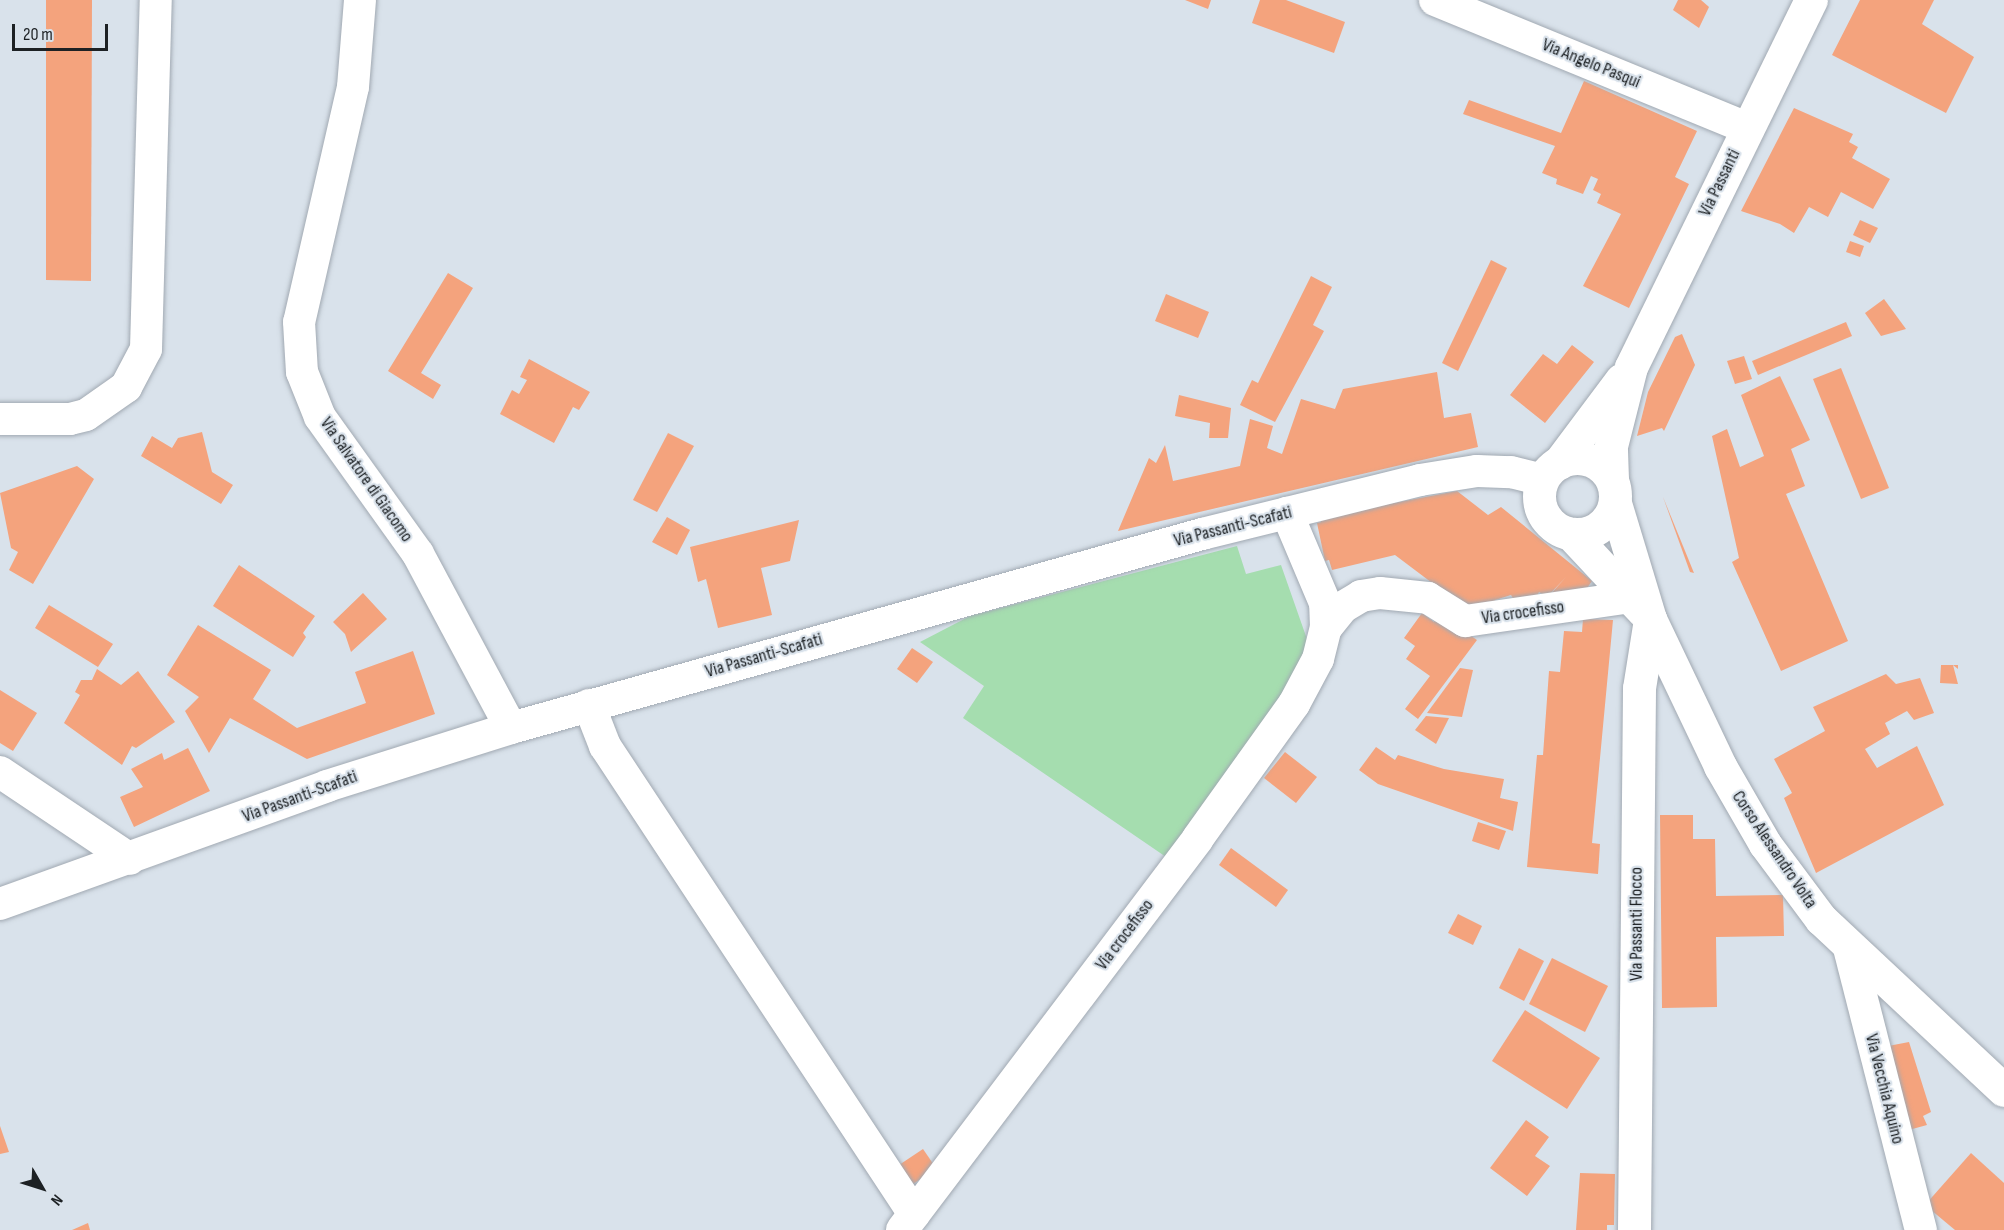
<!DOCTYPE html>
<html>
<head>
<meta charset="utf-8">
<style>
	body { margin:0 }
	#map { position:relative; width:2004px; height:1230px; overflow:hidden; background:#d9e2eb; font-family:"Sofia Sans Condensed",sans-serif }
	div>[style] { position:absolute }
	.green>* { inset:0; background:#a5ddaf }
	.building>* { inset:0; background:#f4a37d }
	.roads { filter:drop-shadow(0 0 2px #a1a9b2) drop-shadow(0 0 2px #a1a9b2) }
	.minor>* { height:32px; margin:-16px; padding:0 16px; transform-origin:16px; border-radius:16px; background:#fff }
	.major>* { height:33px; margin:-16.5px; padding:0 16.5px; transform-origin:16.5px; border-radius:16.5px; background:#fff }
	.major>.ring { margin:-16.5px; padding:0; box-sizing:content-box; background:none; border:33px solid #fff; border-radius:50% }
	span { translate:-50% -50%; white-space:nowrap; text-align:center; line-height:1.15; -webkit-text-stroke:4.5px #d9e2eb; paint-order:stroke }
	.street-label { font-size:18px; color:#1d2124 }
	.north { position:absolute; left:12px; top:1158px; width:60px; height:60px; -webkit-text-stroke:4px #d9e2eb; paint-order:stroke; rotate:129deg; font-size:16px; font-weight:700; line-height:24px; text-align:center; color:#1d2124 }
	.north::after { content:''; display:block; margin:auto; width:21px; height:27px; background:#1d2124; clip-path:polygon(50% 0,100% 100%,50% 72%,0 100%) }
	.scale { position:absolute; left:12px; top:24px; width:96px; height:27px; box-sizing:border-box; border:3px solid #1d2124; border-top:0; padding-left:8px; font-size:18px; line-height:21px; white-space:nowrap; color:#1d2124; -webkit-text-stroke:4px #d9e2eb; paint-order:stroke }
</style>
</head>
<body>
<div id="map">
	<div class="green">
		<i style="clip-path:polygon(1237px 546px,1246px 574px,1281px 565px,1308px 642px,1303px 663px,1169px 859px,963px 718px,984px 686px,920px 642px,970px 616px)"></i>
	</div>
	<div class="building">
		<i style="clip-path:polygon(46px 0,92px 0,91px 281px,46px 280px)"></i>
		<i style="clip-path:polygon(1185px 0,1211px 0,1208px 9px)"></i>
		<i style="clip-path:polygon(1260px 0,1286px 0,1345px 22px,1334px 53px,1252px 23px)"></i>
		<i style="clip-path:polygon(1678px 0,1701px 0,1709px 7px,1699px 28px,1673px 10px)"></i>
		<i style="clip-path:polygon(1860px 0,1934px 0,1922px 24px,1974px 57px,1946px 113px,1832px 55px)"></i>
		<i style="clip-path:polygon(1584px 81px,1697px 131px,1675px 177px,1689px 184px,1629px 308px,1583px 286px,1621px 214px,1597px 203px,1601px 194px,1593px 190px,1598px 179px,1591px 176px,1583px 194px,1556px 184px,1557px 179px,1542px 173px,1555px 146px,1463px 114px,1469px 100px,1561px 133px)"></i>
		<i style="clip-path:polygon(1794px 108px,1853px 134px,1849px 142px,1858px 147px,1852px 158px,1890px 179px,1873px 209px,1841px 192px,1828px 217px,1809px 207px,1794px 233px,1780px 224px,1741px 211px)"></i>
		<i style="clip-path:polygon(1860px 220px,1878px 228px,1870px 243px,1853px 235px)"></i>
		<i style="clip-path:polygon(1850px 241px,1864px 246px,1860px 257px,1846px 252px)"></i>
		<i style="clip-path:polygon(1491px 260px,1507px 268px,1458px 371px,1442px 363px)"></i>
		<i style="clip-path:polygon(448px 273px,473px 288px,421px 373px,441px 385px,433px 399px,388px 371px)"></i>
		<i style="clip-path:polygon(1311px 276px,1332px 287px,1313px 325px,1324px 331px,1275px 422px,1240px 405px,1252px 380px,1258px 383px)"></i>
		<i style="clip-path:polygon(1166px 294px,1209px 312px,1198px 338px,1155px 321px)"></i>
		<i style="clip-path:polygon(1884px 299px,1906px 329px,1881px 336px,1865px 313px)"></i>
		<i style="clip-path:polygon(1846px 322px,1852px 336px,1758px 375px,1752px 361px)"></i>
		<i style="clip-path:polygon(1682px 334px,1695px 365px,1664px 431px,1662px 428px,1637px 436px,1648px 392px,1675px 337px)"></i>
		<i style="clip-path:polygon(1572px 345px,1594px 362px,1545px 423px,1510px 395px,1543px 354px,1557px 364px)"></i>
		<i style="clip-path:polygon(1744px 356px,1752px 379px,1735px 384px,1727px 361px)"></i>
		<i style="clip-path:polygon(529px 359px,590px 392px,579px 410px,573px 407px,554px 443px,500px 414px,512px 390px,519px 394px,527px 380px,520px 377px)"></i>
		<i style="clip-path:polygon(1841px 368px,1889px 488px,1861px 499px,1813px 379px)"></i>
		<i style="clip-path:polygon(1437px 372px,1444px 418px,1471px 413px,1478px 447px,1118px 531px,1149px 458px,1156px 463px,1165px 445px,1173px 481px,1240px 466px,1250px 419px,1273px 426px,1267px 448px,1282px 454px,1301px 399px,1335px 409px,1343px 389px)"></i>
		<i style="clip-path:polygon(1780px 376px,1810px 440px,1791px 449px,1805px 486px,1786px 494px,1848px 641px,1781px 671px,1732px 562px,1739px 558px,1712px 436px,1727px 429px,1740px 467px,1764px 456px,1741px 395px)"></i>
		<i style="clip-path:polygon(1179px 395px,1231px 408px,1228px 438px,1209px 438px,1210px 423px,1175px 416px)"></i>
		<i style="clip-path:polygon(202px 432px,212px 472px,233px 485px,221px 504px,141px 456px,152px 436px,172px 448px,178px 438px)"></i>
		<i style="clip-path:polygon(668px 433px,694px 446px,657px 512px,633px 500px)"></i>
		<i style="clip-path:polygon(77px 466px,94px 479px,33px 584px,9px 570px,18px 552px,11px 548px,0 493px)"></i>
		<i style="clip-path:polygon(1457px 491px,1488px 515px,1501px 507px,1592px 581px,1579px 600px,1548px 597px,1566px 577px,1547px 597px,1539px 592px,1536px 598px,1515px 601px,1511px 595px,1495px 600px,1498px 610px,1472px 613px,1395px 555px,1332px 570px,1329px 560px,1325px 561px,1317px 523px,1321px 522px,1320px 517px)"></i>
		<i style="clip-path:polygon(1663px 497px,1683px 546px,1694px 573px,1690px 572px)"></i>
		<i style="clip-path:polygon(667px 517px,690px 530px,677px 555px,652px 542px)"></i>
		<i style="clip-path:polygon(799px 520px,790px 561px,761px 568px,772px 615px,718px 628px,706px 579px,698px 582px,690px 547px)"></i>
		<i style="clip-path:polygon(239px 565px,315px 616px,303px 633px,306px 637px,293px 657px,213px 606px)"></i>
		<i style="clip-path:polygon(363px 593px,387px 619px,351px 652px,345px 634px,333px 622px)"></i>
		<i style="clip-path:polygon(49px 605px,113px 644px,98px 667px,35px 628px)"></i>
		<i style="clip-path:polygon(1422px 613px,1434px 622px,1439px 614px,1477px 640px,1418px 719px,1405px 709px,1430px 676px,1406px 659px,1415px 646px,1404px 638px)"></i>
		<i style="clip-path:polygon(1583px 619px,1613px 620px,1592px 843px,1600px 844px,1598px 874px,1527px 867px,1537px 755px,1543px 755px,1549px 671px,1560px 672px,1564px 631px,1582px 632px)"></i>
		<i style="clip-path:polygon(198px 625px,271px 670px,253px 699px,297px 728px,366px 703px,355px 672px,413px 651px,435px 714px,307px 759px,230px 718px,209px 753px,185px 711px,199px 697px,167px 675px)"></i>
		<i style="clip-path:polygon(912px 648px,933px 662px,917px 683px,897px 669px)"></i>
		<i style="clip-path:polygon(1941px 665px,1958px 665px,1958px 669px,1953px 665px,1958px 684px,1940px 683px)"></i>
		<i style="clip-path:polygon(1460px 668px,1473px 670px,1462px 717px,1427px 713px)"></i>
		<i style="clip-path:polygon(97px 669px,121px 685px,138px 671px,175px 722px,136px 748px,132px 746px,122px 765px,64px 723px,80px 695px,75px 692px,81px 680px,92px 680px)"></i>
		<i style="clip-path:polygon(1886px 674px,1896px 684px,1920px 678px,1934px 713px,1914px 720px,1907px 711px,1885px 723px,1890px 734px,1865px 749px,1877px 768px,1917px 746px,1944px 805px,1816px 873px,1784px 798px,1792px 793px,1774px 759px,1825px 731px,1813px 707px)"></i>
		<i style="clip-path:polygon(0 690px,37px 713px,13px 751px,0 743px)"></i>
		<i style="clip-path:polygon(1426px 716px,1449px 718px,1436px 744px,1415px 730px)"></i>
		<i style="clip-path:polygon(1376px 747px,1395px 760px,1398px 755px,1444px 769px,1504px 779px,1500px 798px,1518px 802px,1513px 831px,1378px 784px,1359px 770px)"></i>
		<i style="clip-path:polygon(188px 748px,210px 791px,134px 827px,120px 797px,143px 787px,131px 769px,162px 753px,164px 760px)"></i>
		<i style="clip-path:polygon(1285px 752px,1317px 777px,1296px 803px,1264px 778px)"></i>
		<i style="clip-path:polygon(1660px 815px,1693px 815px,1693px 839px,1715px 839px,1716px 896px,1783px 895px,1784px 936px,1716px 937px,1717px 1007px,1662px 1008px)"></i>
		<i style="clip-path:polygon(1478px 822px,1506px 831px,1499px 850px,1472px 841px)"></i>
		<i style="clip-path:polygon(1231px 848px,1288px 890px,1276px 907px,1219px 865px)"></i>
		<i style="clip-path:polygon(1458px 914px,1482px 926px,1473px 945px,1448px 933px)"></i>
		<i style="clip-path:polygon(1519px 948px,1544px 961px,1524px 1001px,1499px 988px)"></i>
		<i style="clip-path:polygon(1552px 958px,1608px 986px,1585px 1032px,1529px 1004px)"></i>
		<i style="clip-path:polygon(1525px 1010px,1600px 1058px,1567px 1109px,1492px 1061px)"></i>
		<i style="clip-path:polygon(1909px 1042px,1931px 1112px,1923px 1116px,1927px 1125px,1905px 1131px,1883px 1047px)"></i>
		<i style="clip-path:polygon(1526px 1120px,1549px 1137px,1535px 1156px,1550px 1166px,1527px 1196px,1490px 1168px)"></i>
		<i style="clip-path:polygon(0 1126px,9px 1152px,0 1154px)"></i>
		<i style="clip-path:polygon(923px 1149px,936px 1168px,912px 1185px,899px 1165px)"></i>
		<i style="clip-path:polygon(1971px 1153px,2004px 1183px,2004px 1230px,1955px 1230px,1925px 1205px)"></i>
		<i style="clip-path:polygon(1580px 1173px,1615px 1174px,1614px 1225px,1607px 1225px,1607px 1230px,1576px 1230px)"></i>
		<i style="clip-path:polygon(88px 1223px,90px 1230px,72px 1230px)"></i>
	</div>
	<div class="roads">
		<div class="minor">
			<i style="left:360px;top:0;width:87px;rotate:94.6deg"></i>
			<i style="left:353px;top:87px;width:241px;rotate:102.9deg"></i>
			<i style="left:299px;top:322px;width:50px;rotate:86.6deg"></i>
			<i style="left:302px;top:372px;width:48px;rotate:68.2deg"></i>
			<i style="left:320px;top:417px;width:168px;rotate:54.4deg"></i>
			<i style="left:418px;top:554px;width:197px;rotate:61.9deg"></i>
			<i style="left:1435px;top:0;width:337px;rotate:22.3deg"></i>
			<i style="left:0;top:419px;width:70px"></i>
			<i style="left:70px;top:419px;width:16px;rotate:-14deg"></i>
			<i style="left:86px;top:415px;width:49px;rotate:-35deg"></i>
			<i style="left:126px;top:387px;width:43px;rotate:-62.2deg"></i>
			<i style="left:146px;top:349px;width:349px;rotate:-88.4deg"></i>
			<i style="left:1326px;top:628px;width:27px;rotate:-51deg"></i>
			<i style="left:1343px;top:607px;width:21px;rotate:-31deg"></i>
			<i style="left:1361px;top:596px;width:19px;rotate:-9deg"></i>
			<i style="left:1380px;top:593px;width:48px;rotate:5.9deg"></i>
			<i style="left:1428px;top:598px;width:44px;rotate:31.9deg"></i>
			<i style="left:1465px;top:621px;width:168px;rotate:-8.2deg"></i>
			<i style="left:589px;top:705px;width:44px;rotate:68.7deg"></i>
			<i style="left:605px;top:746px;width:561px;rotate:56.56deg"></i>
			<i style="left:0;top:772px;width:156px;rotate:33.8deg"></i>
			<i style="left:0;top:904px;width:348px;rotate:-19.8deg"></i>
			<i style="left:327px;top:786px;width:193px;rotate:-17.5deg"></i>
			<i style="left:511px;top:728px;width:718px;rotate:-15.68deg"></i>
			<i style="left:1202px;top:534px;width:225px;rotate:-13.9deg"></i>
			<i style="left:1420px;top:480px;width:58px;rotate:-9deg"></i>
			<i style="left:1477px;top:471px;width:34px;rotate:2deg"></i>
			<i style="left:1511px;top:472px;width:33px;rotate:14deg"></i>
			<i style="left:1849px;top:948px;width:291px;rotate:75.7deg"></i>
			<i style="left:902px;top:1230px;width:491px;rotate:-52.9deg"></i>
			<i style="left:1198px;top:838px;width:165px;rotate:-54.4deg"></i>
			<i style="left:1294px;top:704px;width:51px;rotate:-61.9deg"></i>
			<i style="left:1318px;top:659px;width:32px;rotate:-76deg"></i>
			<i style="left:1326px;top:628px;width:25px;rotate:-92deg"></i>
			<i style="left:1325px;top:603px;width:98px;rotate:-112.9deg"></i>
		</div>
		<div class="major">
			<i class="ring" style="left:1539px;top:458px;width:43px;height:43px"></i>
			<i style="left:1559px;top:463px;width:104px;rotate:-53.2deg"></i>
			<i style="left:1612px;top:479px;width:33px;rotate:-92deg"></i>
			<i style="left:1611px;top:446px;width:81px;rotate:-75.8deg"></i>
			<i style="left:1631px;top:367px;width:409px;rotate:-63.9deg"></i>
			<i style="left:1615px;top:503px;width:121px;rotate:73.2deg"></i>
			<i style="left:1650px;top:619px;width:163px;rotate:64.5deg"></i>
			<i style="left:1720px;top:766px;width:90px;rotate:60deg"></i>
			<i style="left:1765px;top:844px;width:94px;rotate:53.3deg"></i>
			<i style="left:1821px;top:919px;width:250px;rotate:43.1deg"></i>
			<i style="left:1571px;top:534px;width:105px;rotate:46.9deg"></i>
			<i style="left:1634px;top:1230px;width:542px;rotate:-89.47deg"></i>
			<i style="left:1639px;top:688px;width:70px;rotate:-80.9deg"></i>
		</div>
	</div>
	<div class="street-label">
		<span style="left:1591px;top:64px;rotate:22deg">Via Angelo Pasqui</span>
		<span style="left:1720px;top:183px;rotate:-64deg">Via Passanti</span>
		<span style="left:366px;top:480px;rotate:55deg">Via Salvatore di Giacomo</span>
		<span style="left:1233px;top:527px;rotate:-14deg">Via Passanti-Scafati</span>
		<span style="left:1523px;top:613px;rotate:-8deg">Via crocefisso</span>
		<span style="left:764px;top:656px;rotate:-16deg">Via Passanti-Scafati</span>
		<span style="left:300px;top:797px;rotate:-20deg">Via Passanti-Scafati</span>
		<span style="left:1774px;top:850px;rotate:56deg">Corso Alessandro Volta</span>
		<span style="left:1637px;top:924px;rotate:-90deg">Via Passanti Flocco</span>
		<span style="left:1125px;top:935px;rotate:-53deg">Via crocefisso</span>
		<span style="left:1884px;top:1089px;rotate:76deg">Via Vecchia Aquino</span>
	</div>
	<div class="north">N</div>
	<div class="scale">20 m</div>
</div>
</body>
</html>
